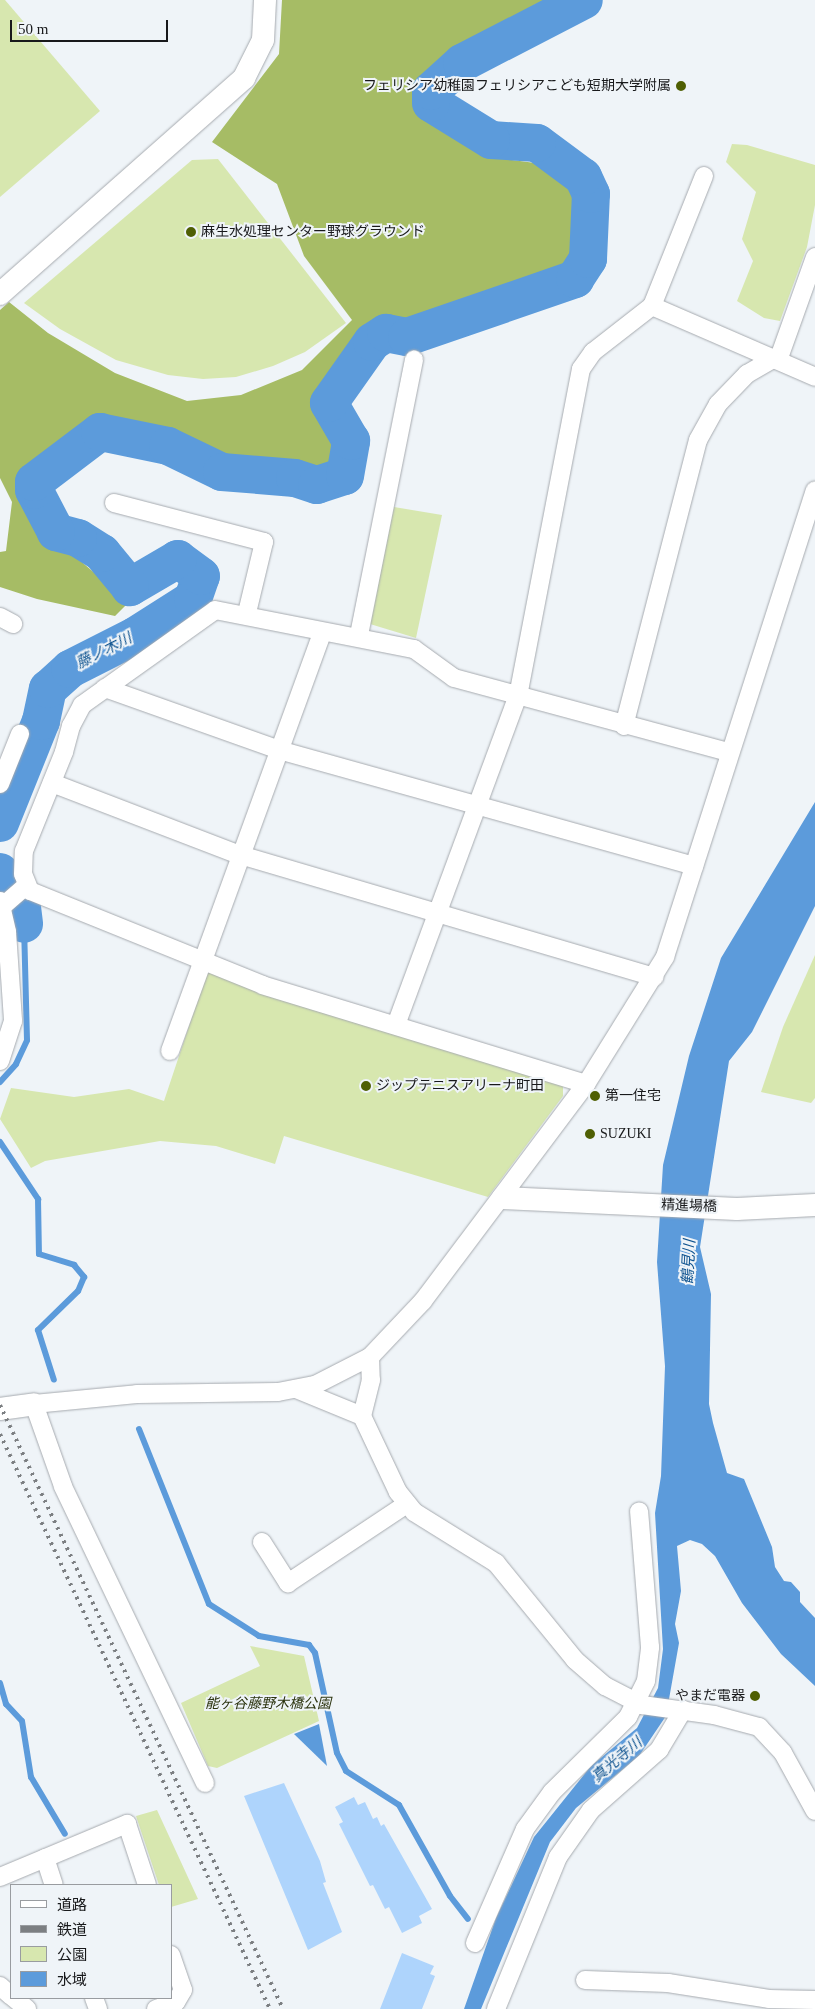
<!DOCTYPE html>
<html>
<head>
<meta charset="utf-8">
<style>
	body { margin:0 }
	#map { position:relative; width:815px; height:2009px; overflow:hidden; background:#eff4f8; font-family:"Times New Roman","Noto Sans JP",serif }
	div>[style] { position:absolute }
	.green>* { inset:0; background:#d7e7af }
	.forest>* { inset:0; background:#a6bc65 }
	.water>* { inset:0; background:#5c9bdb }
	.stream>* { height:6px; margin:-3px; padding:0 3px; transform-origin:3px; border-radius:3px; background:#5c9bdb }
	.river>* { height:38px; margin:-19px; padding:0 19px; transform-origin:19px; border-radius:19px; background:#5c9bdb }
	.building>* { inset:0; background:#aed4fc }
	.roads { filter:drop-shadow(0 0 1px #a6aaaf) drop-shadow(0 0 1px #a6aaaf) }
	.minor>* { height:18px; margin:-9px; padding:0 9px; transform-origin:9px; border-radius:9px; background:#fff }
	.tertiary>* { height:22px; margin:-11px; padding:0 11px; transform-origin:11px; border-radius:11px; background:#fff }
	.rail>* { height:4px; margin-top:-2px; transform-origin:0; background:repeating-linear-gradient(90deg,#7c7f82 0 2.5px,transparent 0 7.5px) }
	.dots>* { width:14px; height:14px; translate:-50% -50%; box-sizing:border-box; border:2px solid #eff4f8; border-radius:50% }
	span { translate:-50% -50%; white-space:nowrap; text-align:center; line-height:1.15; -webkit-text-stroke:4px #eff4f8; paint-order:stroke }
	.poi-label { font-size:14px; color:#18191b }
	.right { translate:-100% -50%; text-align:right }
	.left { translate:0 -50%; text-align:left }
	.street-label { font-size:14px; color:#18191b }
	.park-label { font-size:14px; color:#2c340f; font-style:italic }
	.water-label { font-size:15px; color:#105490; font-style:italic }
	.legend { position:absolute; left:10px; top:1884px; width:162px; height:115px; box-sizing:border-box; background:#eff4f8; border:1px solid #999ca0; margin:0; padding:6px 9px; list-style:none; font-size:15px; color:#18191b }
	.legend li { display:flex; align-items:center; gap:10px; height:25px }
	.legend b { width:25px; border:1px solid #999ca0 }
	.scale { position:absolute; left:10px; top:20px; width:158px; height:22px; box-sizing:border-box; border:2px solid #18191b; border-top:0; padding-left:6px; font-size:15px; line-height:18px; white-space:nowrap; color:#18191b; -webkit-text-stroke:4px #eff4f8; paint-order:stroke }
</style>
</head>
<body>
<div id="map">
	<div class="green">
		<i style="clip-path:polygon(0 0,5px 0,100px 111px,0 197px)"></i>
		<i style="clip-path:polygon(732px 144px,747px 145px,815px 165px,815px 205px,807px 247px,780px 321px,764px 318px,737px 301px,753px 261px,742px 239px,756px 192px,726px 162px)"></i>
		<i style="clip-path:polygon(218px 159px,346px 323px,305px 352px,273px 366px,236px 377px,203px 379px,168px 375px,116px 360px,60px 329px,24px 303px,192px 160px)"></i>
		<i style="clip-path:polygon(394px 507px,442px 515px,416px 638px,370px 624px)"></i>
		<i style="clip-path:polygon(815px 955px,815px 1098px,811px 1103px,761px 1092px,783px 1027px)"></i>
		<i style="clip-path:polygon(207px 972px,563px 1084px,563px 1096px,488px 1197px,284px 1136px,275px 1164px,216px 1146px,160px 1141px,45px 1161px,31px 1168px,0 1119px,11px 1088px,74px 1097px,129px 1089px,164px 1101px)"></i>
		<i style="clip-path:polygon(250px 1646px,304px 1656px,319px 1721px,217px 1768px,208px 1766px,181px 1703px,260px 1666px)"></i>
		<i style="clip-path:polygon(157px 1810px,198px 1899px,171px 1907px,171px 1885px,159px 1885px,136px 1816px)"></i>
	</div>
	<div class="forest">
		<i style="clip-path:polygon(282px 0,572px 0,554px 7px,535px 4px,531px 21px,511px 43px,496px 52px,441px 68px,423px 80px,415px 102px,433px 122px,461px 141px,512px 160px,543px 164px,570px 181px,580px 193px,583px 226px,574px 273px,543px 298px,508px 313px,442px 319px,428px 315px,413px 329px,383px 324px,326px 410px,344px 436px,338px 465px,315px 470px,228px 463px,166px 439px,97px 431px,40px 476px,22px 478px,45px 531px,129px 602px,115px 616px,37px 599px,0 587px,0 552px,6px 551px,12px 502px,0 478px,0 310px,9px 302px,48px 333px,115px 373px,187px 401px,241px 395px,302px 370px,352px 320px,304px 256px,277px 184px,212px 142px,279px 54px)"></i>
	</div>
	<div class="water">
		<i style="clip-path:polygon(815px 802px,815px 906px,752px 1032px,729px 1061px,700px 1247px,711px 1294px,709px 1404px,713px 1423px,727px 1473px,744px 1479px,772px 1547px,775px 1567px,784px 1581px,791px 1582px,800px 1592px,800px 1602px,815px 1618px,815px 1686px,781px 1654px,742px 1603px,715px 1556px,702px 1544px,690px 1540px,677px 1546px,681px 1591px,675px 1624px,679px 1643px,666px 1716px,639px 1756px,576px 1808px,550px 1842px,481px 2009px,464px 2009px,496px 1918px,534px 1837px,591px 1766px,637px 1728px,658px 1688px,663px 1649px,655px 1513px,661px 1476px,665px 1366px,657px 1262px,663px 1165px,689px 1056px,721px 958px)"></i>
		<i style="clip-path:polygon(319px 1724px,327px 1766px,294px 1734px)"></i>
	</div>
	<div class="stream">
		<i style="left:0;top:1082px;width:24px;rotate:-48deg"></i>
		<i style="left:16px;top:1064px;width:26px;rotate:-65deg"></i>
		<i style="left:27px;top:1040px;width:116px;rotate:-91.5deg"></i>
		<i style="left:0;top:1142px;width:69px;rotate:56.3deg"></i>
		<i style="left:38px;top:1199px;width:55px;rotate:89deg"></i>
		<i style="left:39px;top:1254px;width:37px;rotate:17deg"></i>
		<i style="left:74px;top:1265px;width:16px;rotate:50deg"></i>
		<i style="left:84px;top:1277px;width:15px;rotate:113deg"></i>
		<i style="left:78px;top:1291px;width:56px;rotate:135.7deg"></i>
		<i style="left:38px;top:1330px;width:52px;rotate:72.3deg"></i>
		<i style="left:139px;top:1429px;width:188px;rotate:68.2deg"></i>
		<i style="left:209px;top:1604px;width:59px;rotate:32.6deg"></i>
		<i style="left:259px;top:1636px;width:51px;rotate:10.2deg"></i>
		<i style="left:309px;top:1645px;width:10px;rotate:53deg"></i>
		<i style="left:315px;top:1653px;width:102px;rotate:77.6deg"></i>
		<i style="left:337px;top:1753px;width:20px;rotate:63deg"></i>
		<i style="left:346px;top:1771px;width:63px;rotate:32.7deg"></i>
		<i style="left:399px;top:1805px;width:104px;rotate:60.7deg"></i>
		<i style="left:450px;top:1896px;width:29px;rotate:52deg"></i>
		<i style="left:0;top:1683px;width:22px;rotate:74deg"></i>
		<i style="left:6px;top:1704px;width:23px;rotate:47deg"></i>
		<i style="left:22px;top:1721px;width:57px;rotate:80.9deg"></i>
		<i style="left:31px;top:1777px;width:66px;rotate:59.2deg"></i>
	</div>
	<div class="river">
		<i style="left:0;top:823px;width:110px;rotate:-68.1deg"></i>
		<i style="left:41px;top:721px;width:33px;rotate:-78deg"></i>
		<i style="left:48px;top:689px;width:30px;rotate:-42deg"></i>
		<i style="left:70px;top:669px;width:73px;rotate:-26.9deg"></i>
		<i style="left:135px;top:636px;width:69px;rotate:-32.5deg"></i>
		<i style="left:193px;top:599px;width:24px;rotate:-71deg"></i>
		<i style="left:201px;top:576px;width:29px;rotate:-144deg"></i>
		<i style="left:178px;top:559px;width:56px;rotate:149.7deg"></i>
		<i style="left:130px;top:587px;width:44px;rotate:-129.5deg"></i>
		<i style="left:102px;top:553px;width:28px;rotate:-148deg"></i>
		<i style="left:78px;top:538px;width:23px;rotate:-165deg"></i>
		<i style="left:56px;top:532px;width:47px;rotate:-117.6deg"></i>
		<i style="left:34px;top:490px;width:8px;rotate:-90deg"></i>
		<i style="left:34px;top:482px;width:83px;rotate:-37.1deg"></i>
		<i style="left:100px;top:432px;width:69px;rotate:11.6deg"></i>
		<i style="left:168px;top:446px;width:60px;rotate:25.7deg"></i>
		<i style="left:222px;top:472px;width:73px;rotate:4.7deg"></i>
		<i style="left:295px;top:478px;width:23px;rotate:18deg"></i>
		<i style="left:317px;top:485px;width:29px;rotate:-18deg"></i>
		<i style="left:345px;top:476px;width:36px;rotate:-80deg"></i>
		<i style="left:351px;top:441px;width:44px;rotate:-120.1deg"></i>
		<i style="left:329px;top:403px;width:75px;rotate:-54.8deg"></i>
		<i style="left:372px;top:342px;width:17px;rotate:-33deg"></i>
		<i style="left:386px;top:333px;width:21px;rotate:11deg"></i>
		<i style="left:407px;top:337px;width:178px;rotate:-19deg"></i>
		<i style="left:575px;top:279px;width:24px;rotate:-57deg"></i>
		<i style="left:588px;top:259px;width:65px;rotate:-87.4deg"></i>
		<i style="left:591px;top:194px;width:19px;rotate:-115deg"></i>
		<i style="left:583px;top:177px;width:57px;rotate:-143.5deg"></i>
		<i style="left:537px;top:143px;width:46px;rotate:-176.3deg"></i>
		<i style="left:491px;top:140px;width:70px;rotate:-148.3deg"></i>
		<i style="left:431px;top:103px;width:12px;rotate:-90deg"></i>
		<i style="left:431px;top:91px;width:42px;rotate:-42.1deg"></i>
		<i style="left:462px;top:63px;width:137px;rotate:-27.3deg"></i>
		<i style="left:0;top:872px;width:34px;rotate:52deg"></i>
		<i style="left:21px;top:899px;width:25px;rotate:83deg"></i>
	</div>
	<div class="building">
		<i style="clip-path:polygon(284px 1783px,320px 1861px,326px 1882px,323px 1883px,342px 1932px,308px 1950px,244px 1796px)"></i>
		<i style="clip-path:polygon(354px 1797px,358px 1805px,365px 1802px,373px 1819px,377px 1817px,381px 1826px,384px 1824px,432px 1909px,419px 1916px,422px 1923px,402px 1933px,389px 1907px,385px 1909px,373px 1885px,370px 1886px,339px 1824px,343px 1822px,335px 1807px)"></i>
		<i style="clip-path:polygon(402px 1953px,434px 1966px,430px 1974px,435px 1976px,422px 2009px,380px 2009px)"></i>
	</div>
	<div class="roads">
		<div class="minor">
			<i style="left:652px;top:306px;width:178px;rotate:23.5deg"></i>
			<i style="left:114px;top:503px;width:155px;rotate:14.6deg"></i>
			<i style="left:264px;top:542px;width:73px;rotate:103.5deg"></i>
			<i style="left:0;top:617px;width:15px;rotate:28deg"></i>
			<i style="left:359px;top:635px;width:281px;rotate:-78.7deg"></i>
			<i style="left:105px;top:688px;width:185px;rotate:19.6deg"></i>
			<i style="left:279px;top:750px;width:431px;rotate:15.6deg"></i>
			<i style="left:624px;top:726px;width:295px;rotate:-75.5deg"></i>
			<i style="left:698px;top:440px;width:41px;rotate:-60.9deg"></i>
			<i style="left:718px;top:404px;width:42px;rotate:-46deg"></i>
			<i style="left:747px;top:374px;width:38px;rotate:-30deg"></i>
			<i style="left:780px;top:355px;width:104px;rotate:-70.3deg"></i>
			<i style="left:52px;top:783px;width:201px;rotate:21deg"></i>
			<i style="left:240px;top:855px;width:432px;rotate:16.4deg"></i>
			<i style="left:0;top:784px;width:54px;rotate:-68.2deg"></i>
			<i style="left:0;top:901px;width:32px;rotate:77deg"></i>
			<i style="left:7px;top:932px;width:89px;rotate:86.1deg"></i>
			<i style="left:13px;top:1021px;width:42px;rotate:108deg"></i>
			<i style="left:4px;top:905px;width:30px;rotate:-41deg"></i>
			<i style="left:396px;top:1025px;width:351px;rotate:-69.7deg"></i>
			<i style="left:518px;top:696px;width:333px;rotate:-79.1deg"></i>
			<i style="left:581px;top:369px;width:21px;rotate:-55deg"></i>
			<i style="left:593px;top:352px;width:75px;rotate:-37.9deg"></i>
			<i style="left:652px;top:306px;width:140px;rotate:-68.2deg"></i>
			<i style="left:170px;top:1051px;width:445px;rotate:-70deg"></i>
			<i style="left:586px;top:1084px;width:338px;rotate:-163deg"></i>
			<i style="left:263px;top:985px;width:251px;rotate:-158deg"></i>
			<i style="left:30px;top:891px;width:18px;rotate:-112deg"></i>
			<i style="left:23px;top:874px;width:23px;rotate:-88deg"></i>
			<i style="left:24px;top:851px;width:107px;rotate:-68deg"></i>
			<i style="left:64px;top:752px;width:27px;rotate:-75deg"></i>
			<i style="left:71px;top:726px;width:24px;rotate:-62deg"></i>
			<i style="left:82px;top:705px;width:163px;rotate:-35.5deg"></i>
			<i style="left:215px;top:610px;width:203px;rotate:11.1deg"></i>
			<i style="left:414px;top:649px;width:49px;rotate:35.9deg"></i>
			<i style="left:454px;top:678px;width:285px;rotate:15.1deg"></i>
			<i style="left:370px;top:1357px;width:23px;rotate:88deg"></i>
			<i style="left:371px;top:1380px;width:37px;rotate:104deg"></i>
			<i style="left:362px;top:1416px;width:84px;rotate:64.7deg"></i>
			<i style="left:398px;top:1492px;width:26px;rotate:51deg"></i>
			<i style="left:414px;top:1512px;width:97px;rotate:31.9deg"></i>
			<i style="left:496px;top:1563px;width:125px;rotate:50.8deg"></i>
			<i style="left:575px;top:1660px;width:40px;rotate:41deg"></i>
			<i style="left:605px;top:1686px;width:42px;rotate:27.2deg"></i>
			<i style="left:642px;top:1705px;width:73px;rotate:7.9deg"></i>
			<i style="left:714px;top:1715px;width:47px;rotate:14.9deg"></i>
			<i style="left:759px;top:1727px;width:35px;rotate:47deg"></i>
			<i style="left:783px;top:1753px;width:66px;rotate:61.1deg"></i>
			<i style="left:296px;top:1389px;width:71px;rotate:22.2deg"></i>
			<i style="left:262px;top:1542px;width:49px;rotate:57.6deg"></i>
			<i style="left:288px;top:1583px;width:143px;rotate:-33.6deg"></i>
			<i style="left:205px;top:1783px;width:329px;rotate:-115.6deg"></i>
			<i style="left:63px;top:1486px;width:87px;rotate:-109.5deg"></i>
			<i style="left:34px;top:1404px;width:103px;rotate:-5.5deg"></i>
			<i style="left:137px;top:1394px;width:141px;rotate:-0.8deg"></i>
			<i style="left:278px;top:1392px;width:38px;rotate:-11deg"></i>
			<i style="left:315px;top:1385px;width:62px;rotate:-27deg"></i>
			<i style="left:370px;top:1357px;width:77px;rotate:-46.6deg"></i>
			<i style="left:423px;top:1301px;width:271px;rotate:-53.1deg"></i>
			<i style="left:586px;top:1084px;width:150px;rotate:-58.1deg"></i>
			<i style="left:665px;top:957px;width:490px;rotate:-72.2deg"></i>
			<i style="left:45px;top:1858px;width:28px;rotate:72deg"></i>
			<i style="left:0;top:1877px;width:138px;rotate:-22.7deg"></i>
			<i style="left:127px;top:1824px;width:64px;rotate:71.8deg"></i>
			<i style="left:475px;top:1943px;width:124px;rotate:-66.3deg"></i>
			<i style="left:525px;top:1829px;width:46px;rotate:-53.9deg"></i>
			<i style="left:552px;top:1792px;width:107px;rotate:-44.6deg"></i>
			<i style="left:628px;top:1717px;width:40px;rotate:-63.4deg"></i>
			<i style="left:646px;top:1681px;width:34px;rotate:-83deg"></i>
			<i style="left:650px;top:1647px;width:136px;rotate:-94.6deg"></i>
			<i style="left:585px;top:1980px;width:83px;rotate:2.1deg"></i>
			<i style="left:668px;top:1983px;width:102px;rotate:9deg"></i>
			<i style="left:769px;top:1999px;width:46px;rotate:1.2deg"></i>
			<i style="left:0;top:1986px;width:15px;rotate:42deg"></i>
			<i style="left:14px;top:1998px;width:17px;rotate:40deg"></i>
			<i style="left:94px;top:1998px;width:12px;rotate:70deg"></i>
			<i style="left:156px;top:2009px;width:21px;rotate:-19deg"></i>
			<i style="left:176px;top:2002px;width:14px;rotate:-60deg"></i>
			<i style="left:183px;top:1990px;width:37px;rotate:-109deg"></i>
			<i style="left:496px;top:2009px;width:164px;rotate:-67.8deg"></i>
			<i style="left:558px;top:1857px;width:57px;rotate:-54.9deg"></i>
			<i style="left:591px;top:1810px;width:91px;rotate:-41.4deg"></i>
			<i style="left:659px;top:1750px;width:47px;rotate:-59deg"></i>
		</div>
		<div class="tertiary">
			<i style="left:0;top:294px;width:326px;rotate:-41.5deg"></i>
			<i style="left:244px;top:78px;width:42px;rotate:-63.4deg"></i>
			<i style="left:263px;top:40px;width:40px;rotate:-87.1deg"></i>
			<i style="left:503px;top:1198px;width:234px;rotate:2.7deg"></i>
			<i style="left:737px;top:1209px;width:78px;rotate:-2.9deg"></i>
			<i style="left:0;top:1409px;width:34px;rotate:-8deg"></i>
		</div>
	</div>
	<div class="rail">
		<i style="left:0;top:1405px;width:667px;rotate:64.89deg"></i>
		<i style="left:0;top:1434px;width:635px;rotate:64.85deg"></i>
	</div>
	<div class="dots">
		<i style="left:681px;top:86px;background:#4f5f03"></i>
		<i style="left:191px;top:232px;background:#4f5f03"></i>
		<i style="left:366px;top:1086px;background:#4f5f03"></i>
		<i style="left:595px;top:1096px;background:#4f5f03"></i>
		<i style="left:590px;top:1134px;background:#4f5f03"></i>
		<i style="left:755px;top:1696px;background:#4f5f03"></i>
	</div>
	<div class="poi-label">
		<span class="right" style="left:671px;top:86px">フェリシア幼稚園フェリシアこども短期大学附属</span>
		<span class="left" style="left:201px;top:232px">麻生水処理センター野球グラウンド</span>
		<span class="left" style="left:376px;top:1086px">ジップテニスアリーナ町田</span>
		<span class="left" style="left:605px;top:1096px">第一住宅</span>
		<span class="left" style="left:600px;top:1134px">SUZUKI</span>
		<span class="right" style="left:745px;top:1696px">やまだ電器</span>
	</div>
	<div class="street-label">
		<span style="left:689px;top:1206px;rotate:2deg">精進場橋</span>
	</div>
	<div class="park-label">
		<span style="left:268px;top:1704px">能ヶ谷藤野木橋公園</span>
	</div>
	<div class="water-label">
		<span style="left:104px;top:651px;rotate:-27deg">藤ノ木川</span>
		<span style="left:689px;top:1262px;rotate:-87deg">鶴見川</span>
		<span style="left:617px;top:1760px;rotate:-40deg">真光寺川</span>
	</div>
	<ul class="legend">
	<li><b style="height:6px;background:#fff"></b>道路</li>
	<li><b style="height:6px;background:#7c7f82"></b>鉄道</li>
	<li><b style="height:14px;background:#d7e7af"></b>公園</li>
	<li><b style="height:14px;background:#5c9bdb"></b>水域</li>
	</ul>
	<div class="scale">50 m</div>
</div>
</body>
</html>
